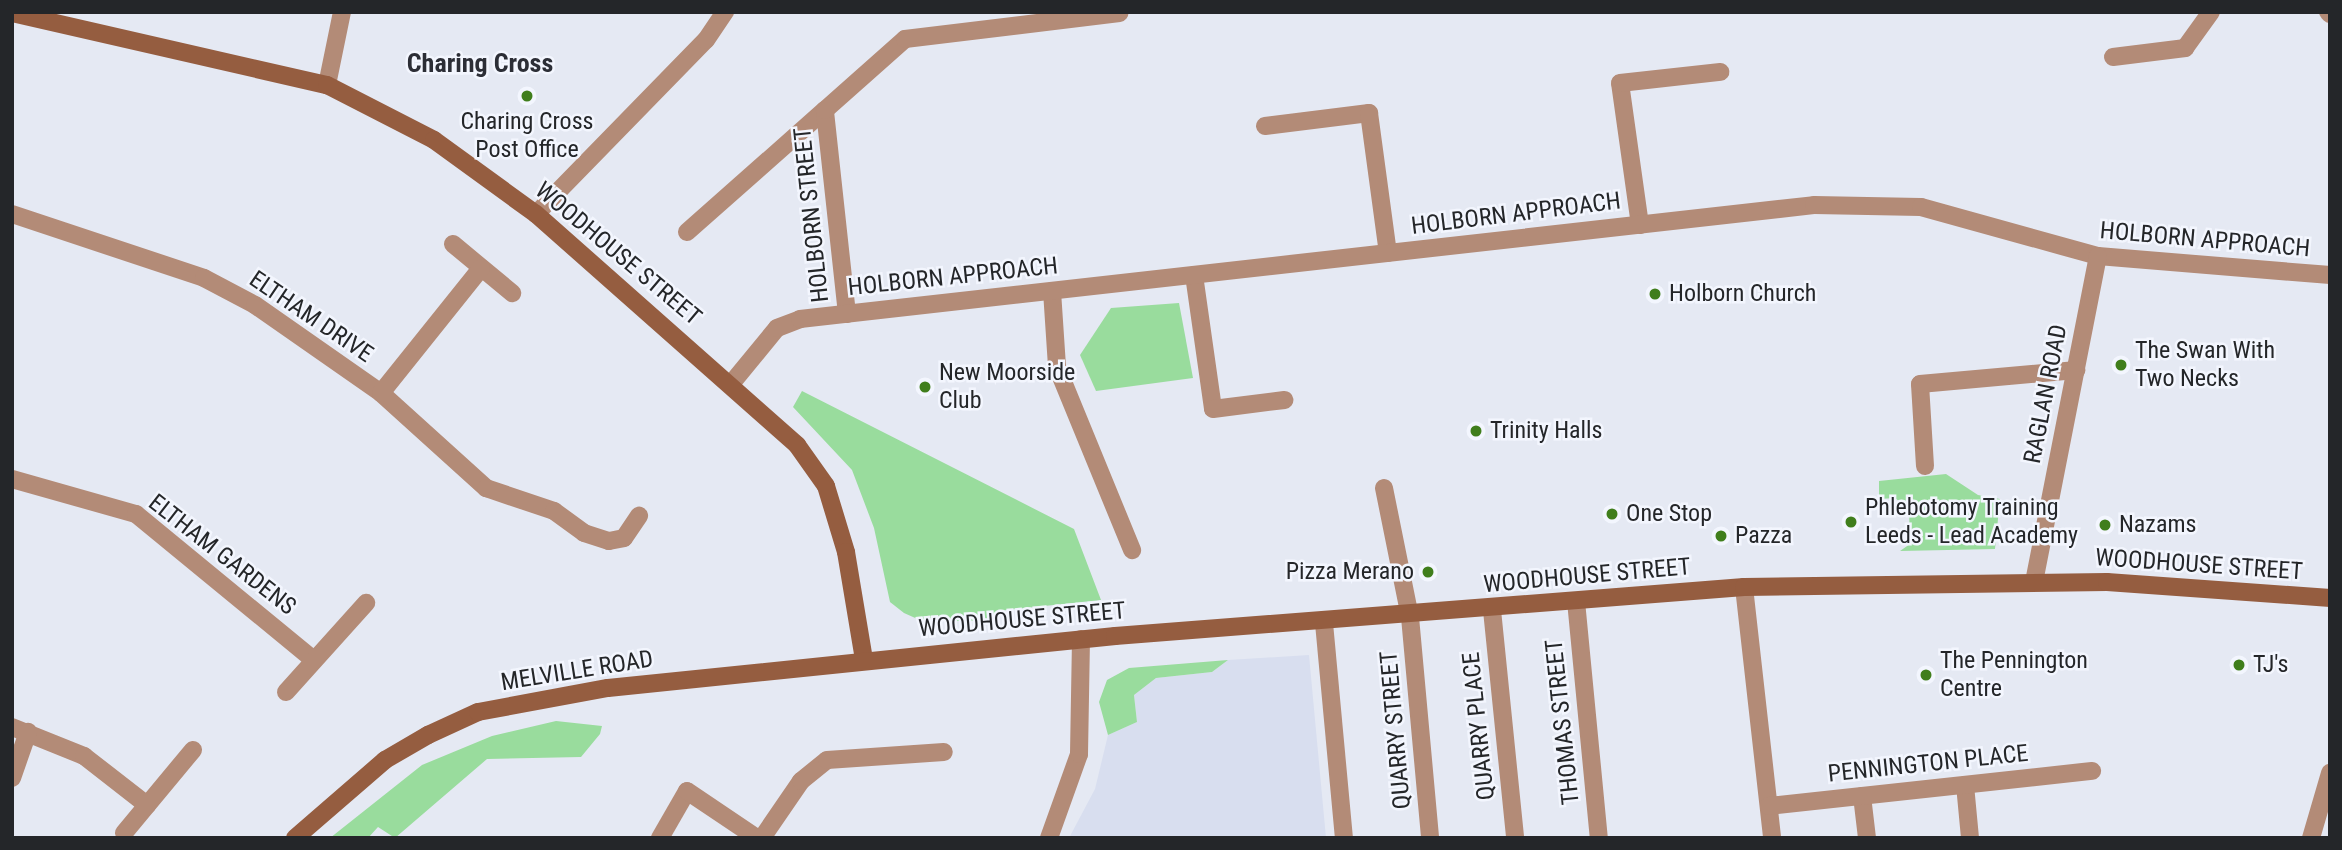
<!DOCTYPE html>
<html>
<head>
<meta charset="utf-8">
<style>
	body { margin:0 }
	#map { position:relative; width:2342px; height:850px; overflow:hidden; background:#e5e9f3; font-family:"Roboto Condensed",sans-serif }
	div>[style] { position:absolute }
	.built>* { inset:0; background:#d8deef }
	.green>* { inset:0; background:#99dc9d }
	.street>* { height:18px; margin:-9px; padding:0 9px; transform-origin:9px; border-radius:9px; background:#b38b77 }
	.secondary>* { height:18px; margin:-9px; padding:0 9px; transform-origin:9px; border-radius:9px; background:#955d40 }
	.dots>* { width:19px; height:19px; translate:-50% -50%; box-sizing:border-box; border:4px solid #f3f6fe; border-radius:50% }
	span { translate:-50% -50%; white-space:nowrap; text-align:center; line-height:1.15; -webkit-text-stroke:5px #f3f6fe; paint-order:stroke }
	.poi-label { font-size:24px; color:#242629 }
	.left { translate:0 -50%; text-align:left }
	.right { translate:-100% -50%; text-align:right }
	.street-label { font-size:24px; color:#242629 }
	.neighbourhood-label { font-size:26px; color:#2c2e36; font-weight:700 }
	.frame { position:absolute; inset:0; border:14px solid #242629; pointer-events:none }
</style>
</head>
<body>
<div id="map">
	<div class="built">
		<i style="clip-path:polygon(1309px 655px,1326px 838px,1069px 838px,1095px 789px,1108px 735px,1137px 722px,1134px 695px,1156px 678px,1212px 672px,1228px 660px)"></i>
	</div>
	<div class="green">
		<i style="clip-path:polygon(1179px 303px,1193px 378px,1096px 391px,1080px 355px,1111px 308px)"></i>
		<i style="clip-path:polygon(802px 391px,1074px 529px,1101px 600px,1006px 610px,982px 621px,922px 621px,904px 613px,890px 602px,874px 528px,852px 470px,793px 407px)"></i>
		<i style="clip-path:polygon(1946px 474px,1978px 495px,2000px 499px,1995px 549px,1900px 551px,1910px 544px,1909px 509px,1895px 498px,1879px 499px,1879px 481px)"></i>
		<i style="clip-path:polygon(1228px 660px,1212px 672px,1156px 678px,1134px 695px,1137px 722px,1108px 735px,1099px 702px,1107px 680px,1129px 668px)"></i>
		<i style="clip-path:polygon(556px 721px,602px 726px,600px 734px,581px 757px,487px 759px,395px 838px,378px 827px,368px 838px,330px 838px,422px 765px,492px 736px)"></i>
	</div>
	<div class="street">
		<i style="left:2328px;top:12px;width:3px;rotate:45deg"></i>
		<i style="left:2113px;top:57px;width:73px;rotate:-7.1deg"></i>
		<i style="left:2185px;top:48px;width:44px;rotate:-54.2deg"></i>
		<i style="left:327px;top:85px;width:75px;rotate:-78.4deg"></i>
		<i style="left:1265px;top:126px;width:105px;rotate:-7.1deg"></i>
		<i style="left:1369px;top:113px;width:141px;rotate:82.3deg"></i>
		<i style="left:12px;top:214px;width:202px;rotate:18.4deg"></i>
		<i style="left:204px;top:278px;width:58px;rotate:27.9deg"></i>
		<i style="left:255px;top:305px;width:154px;rotate:34.9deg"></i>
		<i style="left:381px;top:393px;width:142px;rotate:42.1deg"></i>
		<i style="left:486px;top:488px;width:72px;rotate:18.7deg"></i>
		<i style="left:554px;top:511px;width:37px;rotate:36deg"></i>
		<i style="left:584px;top:533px;width:26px;rotate:18deg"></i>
		<i style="left:609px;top:541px;width:15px;rotate:-11deg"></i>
		<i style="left:624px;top:538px;width:27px;rotate:-56deg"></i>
		<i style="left:536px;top:214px;width:243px;rotate:-45.7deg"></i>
		<i style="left:706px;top:40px;width:34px;rotate:-56deg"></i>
		<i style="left:1640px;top:225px;width:143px;rotate:-98deg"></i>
		<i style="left:1620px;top:83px;width:101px;rotate:-6.3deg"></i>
		<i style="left:687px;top:232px;width:184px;rotate:-41.5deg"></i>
		<i style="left:453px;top:244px;width:77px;rotate:39.7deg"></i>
		<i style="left:1194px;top:275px;width:135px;rotate:81.9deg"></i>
		<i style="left:1213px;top:409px;width:72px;rotate:-7.2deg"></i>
		<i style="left:1052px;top:291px;width:76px;rotate:86.2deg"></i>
		<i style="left:1057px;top:367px;width:198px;rotate:67.7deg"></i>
		<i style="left:847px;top:314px;width:205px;rotate:-96.2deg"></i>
		<i style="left:825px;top:110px;width:107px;rotate:-41.6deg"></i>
		<i style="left:905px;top:39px;width:216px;rotate:-6.9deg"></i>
		<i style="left:731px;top:384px;width:72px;rotate:-50.6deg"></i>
		<i style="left:777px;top:328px;width:25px;rotate:-21deg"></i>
		<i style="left:800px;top:319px;width:1020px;rotate:-6.41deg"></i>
		<i style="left:1814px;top:205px;width:107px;rotate:1.1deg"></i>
		<i style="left:1921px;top:207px;width:184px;rotate:15.5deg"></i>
		<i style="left:2098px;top:256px;width:233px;rotate:4.7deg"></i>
		<i style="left:381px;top:393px;width:160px;rotate:-51.3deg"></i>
		<i style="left:1925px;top:466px;width:82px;rotate:-93.5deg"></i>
		<i style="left:1920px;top:384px;width:157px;rotate:-5.1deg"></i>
		<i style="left:12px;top:479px;width:129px;rotate:15.8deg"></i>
		<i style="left:136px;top:514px;width:230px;rotate:39.4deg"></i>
		<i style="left:1384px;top:488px;width:132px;rotate:78.6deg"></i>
		<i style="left:1410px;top:617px;width:222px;rotate:84.8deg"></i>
		<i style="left:2034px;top:582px;width:332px;rotate:-78.9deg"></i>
		<i style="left:1744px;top:587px;width:253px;rotate:83.6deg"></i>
		<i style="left:1576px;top:601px;width:238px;rotate:84.5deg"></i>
		<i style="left:1492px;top:610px;width:229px;rotate:84.2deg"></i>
		<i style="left:1324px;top:623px;width:216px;rotate:84.7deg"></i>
		<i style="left:286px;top:692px;width:120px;rotate:-48deg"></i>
		<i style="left:12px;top:727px;width:78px;rotate:21.9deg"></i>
		<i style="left:84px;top:756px;width:80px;rotate:37.9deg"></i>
		<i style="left:12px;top:778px;width:49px;rotate:-70.8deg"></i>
		<i style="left:1965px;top:785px;width:53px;rotate:84.6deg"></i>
		<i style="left:1862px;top:796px;width:42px;rotate:83.2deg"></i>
		<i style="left:1769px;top:806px;width:325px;rotate:-6.2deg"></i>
		<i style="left:124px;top:833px;width:108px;rotate:-50.3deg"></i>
		<i style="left:660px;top:838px;width:54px;rotate:-60.1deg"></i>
		<i style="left:687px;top:791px;width:84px;rotate:33.9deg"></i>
		<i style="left:762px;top:838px;width:69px;rotate:-55.6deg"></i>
		<i style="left:801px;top:781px;width:33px;rotate:-39deg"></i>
		<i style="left:827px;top:760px;width:117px;rotate:-3.9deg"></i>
		<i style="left:1049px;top:838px;width:89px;rotate:-70.3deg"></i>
		<i style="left:1079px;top:754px;width:115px;rotate:-89deg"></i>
		<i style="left:2311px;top:838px;width:68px;rotate:-73.7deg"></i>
	</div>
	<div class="secondary">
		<i style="left:12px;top:13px;width:323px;rotate:12.9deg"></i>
		<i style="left:327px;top:85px;width:120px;rotate:27.2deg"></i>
		<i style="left:434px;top:140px;width:126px;rotate:36deg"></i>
		<i style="left:536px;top:214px;width:349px;rotate:41.5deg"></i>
		<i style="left:797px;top:445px;width:50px;rotate:54.7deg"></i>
		<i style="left:826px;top:486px;width:69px;rotate:73.1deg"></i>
		<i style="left:846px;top:552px;width:109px;rotate:80.5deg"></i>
		<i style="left:295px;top:838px;width:119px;rotate:-40.9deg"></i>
		<i style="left:385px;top:760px;width:50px;rotate:-30.2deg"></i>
		<i style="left:428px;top:735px;width:55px;rotate:-24.7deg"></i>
		<i style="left:478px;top:712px;width:132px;rotate:-10.5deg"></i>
		<i style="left:608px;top:688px;width:510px;rotate:-5.86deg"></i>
		<i style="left:1115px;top:636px;width:631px;rotate:-4.45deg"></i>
		<i style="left:1744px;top:587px;width:363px;rotate:-0.8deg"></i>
		<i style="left:2107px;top:582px;width:224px;rotate:4.1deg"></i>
	</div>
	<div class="dots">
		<i style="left:527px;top:96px;background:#407e1c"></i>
		<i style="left:1655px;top:294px;background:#407e1c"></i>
		<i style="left:2121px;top:365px;background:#407e1c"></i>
		<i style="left:925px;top:387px;background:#407e1c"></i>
		<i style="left:1476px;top:431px;background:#407e1c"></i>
		<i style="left:1612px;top:514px;background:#407e1c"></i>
		<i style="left:1851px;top:522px;background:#407e1c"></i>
		<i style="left:2105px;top:525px;background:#407e1c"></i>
		<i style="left:1721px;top:536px;background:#407e1c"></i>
		<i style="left:1428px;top:572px;background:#407e1c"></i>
		<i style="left:2239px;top:665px;background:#407e1c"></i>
		<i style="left:1926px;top:675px;background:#407e1c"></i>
	</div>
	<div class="poi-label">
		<span style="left:527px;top:136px">Charing Cross<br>Post Office</span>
		<span class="left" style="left:1669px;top:294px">Holborn Church</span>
		<span class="left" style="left:2135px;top:365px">The Swan With<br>Two Necks</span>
		<span class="left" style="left:939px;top:387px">New Moorside<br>Club</span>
		<span class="left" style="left:1490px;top:431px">Trinity Halls</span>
		<span class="left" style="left:1865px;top:522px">Phlebotomy Training<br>Leeds - Lead Academy</span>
		<span class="left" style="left:1626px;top:514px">One Stop</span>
		<span class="left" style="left:2119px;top:525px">Nazams</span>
		<span class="left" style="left:1735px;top:536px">Pazza</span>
		<span class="right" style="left:1414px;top:572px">Pizza Merano</span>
		<span class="left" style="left:1940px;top:675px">The Pennington<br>Centre</span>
		<span class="left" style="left:2253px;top:665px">TJ's</span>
	</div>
	<div class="street-label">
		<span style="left:1516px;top:214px;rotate:-7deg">HOLBORN APPROACH</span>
		<span style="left:812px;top:215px;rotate:-96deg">HOLBORN STREET</span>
		<span style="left:2205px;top:240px;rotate:5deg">HOLBORN APPROACH</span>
		<span style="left:618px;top:254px;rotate:40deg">WOODHOUSE STREET</span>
		<span style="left:953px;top:277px;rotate:-6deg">HOLBORN APPROACH</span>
		<span style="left:311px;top:317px;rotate:34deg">ELTHAM DRIVE</span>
		<span style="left:2046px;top:394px;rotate:-79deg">RAGLAN ROAD</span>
		<span style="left:222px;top:555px;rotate:38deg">ELTHAM GARDENS</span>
		<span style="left:2199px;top:565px;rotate:4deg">WOODHOUSE STREET</span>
		<span style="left:1587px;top:576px;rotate:-5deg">WOODHOUSE STREET</span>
		<span style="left:1022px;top:620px;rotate:-5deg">WOODHOUSE STREET</span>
		<span style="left:577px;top:671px;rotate:-9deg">MELVILLE ROAD</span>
		<span style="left:1563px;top:722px;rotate:-96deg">THOMAS STREET</span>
		<span style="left:1479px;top:726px;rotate:-96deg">QUARRY PLACE</span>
		<span style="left:1396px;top:730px;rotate:-95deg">QUARRY STREET</span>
		<span style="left:1928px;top:764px;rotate:-6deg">PENNINGTON PLACE</span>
	</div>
	<div class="neighbourhood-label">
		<span style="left:480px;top:64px">Charing Cross</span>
	</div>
	<div class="frame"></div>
</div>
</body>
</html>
